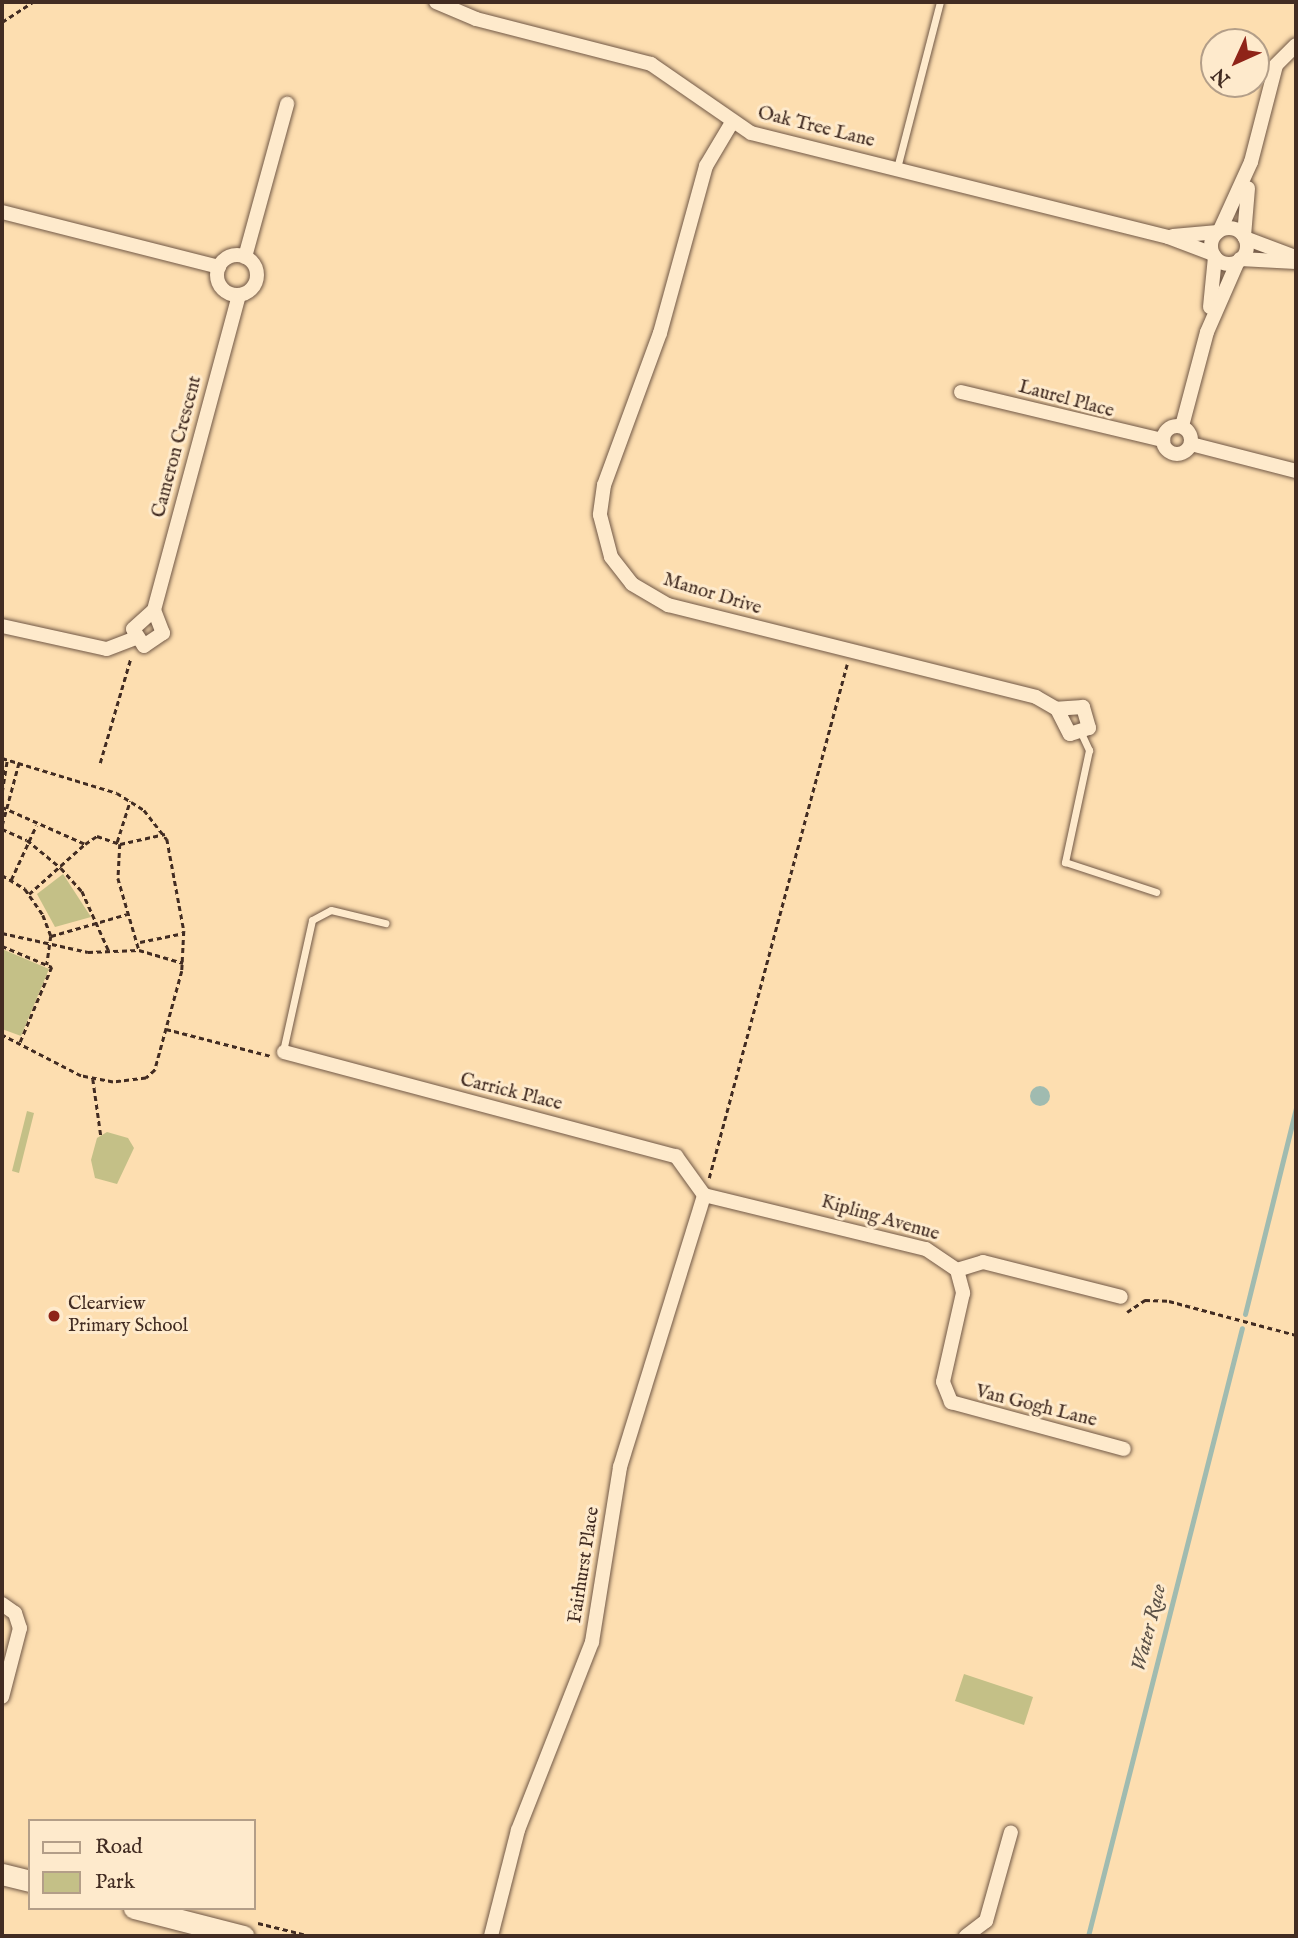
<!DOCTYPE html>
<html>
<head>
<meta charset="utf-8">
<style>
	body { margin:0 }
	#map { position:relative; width:1298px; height:1938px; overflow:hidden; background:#fddeb0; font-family:"IM FELL English",serif }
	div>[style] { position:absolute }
	.green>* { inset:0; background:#c4c087 }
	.water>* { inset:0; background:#a0bbb0 }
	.round { border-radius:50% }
	.stream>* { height:5px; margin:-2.5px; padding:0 2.5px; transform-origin:2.5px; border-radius:2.5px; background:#a0bbb0 }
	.path>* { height:2.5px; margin-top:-1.25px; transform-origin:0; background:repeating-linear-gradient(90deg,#422c22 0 5px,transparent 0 8.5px) }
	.roads { filter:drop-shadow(0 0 2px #715846) drop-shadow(0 0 2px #715846) }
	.service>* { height:7px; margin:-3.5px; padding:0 3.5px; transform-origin:3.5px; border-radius:3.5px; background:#feeacc }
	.minor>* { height:14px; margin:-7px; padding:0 7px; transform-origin:7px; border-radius:7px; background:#feeacc }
	.minor>.ring { margin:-7px; padding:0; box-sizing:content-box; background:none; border:14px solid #feeacc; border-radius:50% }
	.secondary>* { height:21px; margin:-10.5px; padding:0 10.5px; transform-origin:10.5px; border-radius:10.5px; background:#feeacc }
	.dots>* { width:19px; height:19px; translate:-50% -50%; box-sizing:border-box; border:4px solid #feeacc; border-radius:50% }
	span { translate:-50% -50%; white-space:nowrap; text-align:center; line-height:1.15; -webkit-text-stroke:6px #feeacc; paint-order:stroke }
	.street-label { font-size:19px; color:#422c22 }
	.poi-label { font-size:19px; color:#422c22 }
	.left { translate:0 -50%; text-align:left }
	.water-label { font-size:21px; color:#5a5046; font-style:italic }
	.frame { position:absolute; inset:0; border:4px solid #422c22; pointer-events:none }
	.legend { position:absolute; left:28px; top:1819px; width:228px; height:91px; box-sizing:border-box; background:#feeacc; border:2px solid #b39e88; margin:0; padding:9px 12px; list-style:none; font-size:21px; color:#422c22 }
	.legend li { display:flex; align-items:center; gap:14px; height:35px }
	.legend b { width:35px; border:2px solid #b39e88 }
	.north { position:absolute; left:1200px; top:28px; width:70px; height:70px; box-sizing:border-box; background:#feeacc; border:2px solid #b39e88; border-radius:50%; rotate:225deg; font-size:19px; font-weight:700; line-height:28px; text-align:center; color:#422c22 }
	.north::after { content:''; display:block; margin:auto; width:24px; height:32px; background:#8f2418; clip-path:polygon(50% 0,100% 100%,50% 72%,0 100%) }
</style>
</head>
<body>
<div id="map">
	<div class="green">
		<i style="clip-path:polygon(63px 874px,91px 917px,55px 927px,37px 894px)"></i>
		<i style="clip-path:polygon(2px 949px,49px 969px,21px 1036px,2px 1029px)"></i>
		<i style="clip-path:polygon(27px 1111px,34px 1113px,19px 1173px,12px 1171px)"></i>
		<i style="clip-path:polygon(107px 1132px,128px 1138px,134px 1148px,117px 1184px,95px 1178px,91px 1160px,97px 1138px)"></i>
		<i style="clip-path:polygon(964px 1674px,1033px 1697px,1024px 1725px,955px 1701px)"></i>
	</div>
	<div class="water">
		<i class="round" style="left:1030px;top:1086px;width:20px;height:20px"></i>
	</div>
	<div class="stream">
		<i style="left:1245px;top:1314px;width:212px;rotate:-76.1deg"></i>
		<i style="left:1088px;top:1936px;width:627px;rotate:-75.79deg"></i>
	</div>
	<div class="path">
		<i style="left:2px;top:22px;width:37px;rotate:-33deg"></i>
		<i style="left:2px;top:758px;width:120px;rotate:16.9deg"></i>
		<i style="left:117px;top:793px;width:32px;rotate:32deg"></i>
		<i style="left:144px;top:810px;width:37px;rotate:52deg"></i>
		<i style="left:167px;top:839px;width:94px;rotate:79.5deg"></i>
		<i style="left:184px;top:931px;width:40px;rotate:92.9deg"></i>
		<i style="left:182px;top:971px;width:103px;rotate:105.3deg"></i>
		<i style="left:155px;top:1070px;width:12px;rotate:138deg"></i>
		<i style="left:146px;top:1078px;width:33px;rotate:173deg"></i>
		<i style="left:113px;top:1082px;width:33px;rotate:-169deg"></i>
		<i style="left:81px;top:1076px;width:89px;rotate:-152.6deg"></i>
		<i style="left:100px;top:763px;width:110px;rotate:-73.7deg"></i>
		<i style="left:2px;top:792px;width:33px;rotate:-81deg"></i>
		<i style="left:2px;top:807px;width:91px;rotate:24deg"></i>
		<i style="left:85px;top:844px;width:14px;rotate:-34deg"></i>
		<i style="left:97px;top:836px;width:24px;rotate:19deg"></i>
		<i style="left:120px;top:844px;width:34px;rotate:93deg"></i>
		<i style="left:118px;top:878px;width:75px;rotate:73.7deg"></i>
		<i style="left:2px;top:825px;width:65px;rotate:-74.9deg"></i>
		<i style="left:2px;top:829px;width:27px;rotate:24deg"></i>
		<i style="left:27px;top:840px;width:44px;rotate:39.5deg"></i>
		<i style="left:61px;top:868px;width:31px;rotate:48deg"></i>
		<i style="left:82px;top:891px;width:66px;rotate:65.8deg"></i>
		<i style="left:117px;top:842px;width:43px;rotate:-72.4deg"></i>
		<i style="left:120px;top:844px;width:46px;rotate:-12.5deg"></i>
		<i style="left:2px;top:875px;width:27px;rotate:31deg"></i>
		<i style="left:25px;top:889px;width:32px;rotate:55deg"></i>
		<i style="left:43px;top:915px;width:22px;rotate:69deg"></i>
		<i style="left:51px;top:936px;width:29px;rotate:98deg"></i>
		<i style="left:11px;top:880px;width:60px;rotate:-65.2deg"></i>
		<i style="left:29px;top:894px;width:75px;rotate:-41.8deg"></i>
		<i style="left:2px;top:933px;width:88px;rotate:12.5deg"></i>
		<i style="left:88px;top:952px;width:51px;rotate:-2.2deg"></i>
		<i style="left:139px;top:950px;width:46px;rotate:16.5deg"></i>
		<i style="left:51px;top:936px;width:79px;rotate:-16.1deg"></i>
		<i style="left:140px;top:942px;width:45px;rotate:-11.6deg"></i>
		<i style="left:2px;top:946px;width:54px;rotate:22.8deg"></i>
		<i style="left:52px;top:967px;width:82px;rotate:112.8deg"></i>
		<i style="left:166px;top:1029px;width:108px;rotate:14.4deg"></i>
		<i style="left:93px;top:1079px;width:58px;rotate:82deg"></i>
		<i style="left:709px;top:1178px;width:532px;rotate:-74.97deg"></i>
		<i style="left:1127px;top:1312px;width:22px;rotate:-34deg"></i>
		<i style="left:1145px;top:1300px;width:24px;rotate:2deg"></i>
		<i style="left:1169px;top:1301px;width:131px;rotate:15deg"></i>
		<i style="left:258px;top:1923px;width:55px;rotate:13.8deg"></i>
	</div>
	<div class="roads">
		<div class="service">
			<i style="left:897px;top:168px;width:171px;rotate:-75.5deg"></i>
			<i style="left:1082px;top:735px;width:17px;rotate:65deg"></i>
			<i style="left:1089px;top:750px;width:115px;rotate:102.1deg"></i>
			<i style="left:1065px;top:862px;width:96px;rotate:18.2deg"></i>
			<i style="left:283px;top:1051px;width:134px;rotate:-77.5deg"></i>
			<i style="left:312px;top:920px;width:21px;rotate:-28deg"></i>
			<i style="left:331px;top:910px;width:56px;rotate:13.5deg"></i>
		</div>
		<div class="minor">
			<i style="left:436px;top:2px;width:43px;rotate:23deg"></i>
			<i style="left:476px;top:19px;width:181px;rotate:14.4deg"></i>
			<i style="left:651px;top:64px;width:121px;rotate:34.6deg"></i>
			<i style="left:751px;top:133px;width:430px;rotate:14deg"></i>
			<i style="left:1168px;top:237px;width:48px;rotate:20.7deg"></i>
			<i style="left:731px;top:124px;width:49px;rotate:120.8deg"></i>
			<i style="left:706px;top:166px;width:173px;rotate:105.4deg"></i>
			<i style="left:660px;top:333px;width:162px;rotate:110.2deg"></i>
			<i style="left:604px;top:485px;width:30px;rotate:98deg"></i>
			<i style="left:600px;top:515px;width:43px;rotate:75.3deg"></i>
			<i style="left:611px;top:557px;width:34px;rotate:52deg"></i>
			<i style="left:632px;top:584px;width:42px;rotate:30.3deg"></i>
			<i style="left:668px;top:605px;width:379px;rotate:14deg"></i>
			<i style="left:1036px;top:697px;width:24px;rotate:30deg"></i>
			<i style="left:1057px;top:709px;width:28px;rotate:63deg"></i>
			<i style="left:1070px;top:734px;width:20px;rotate:-18deg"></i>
			<i style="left:1089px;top:728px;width:22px;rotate:-106deg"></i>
			<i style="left:1083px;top:707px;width:26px;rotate:176deg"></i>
			<i style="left:2px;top:212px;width:224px;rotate:14.2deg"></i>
			<i class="ring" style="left:1211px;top:228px;width:22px;height:22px"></i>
			<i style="left:1220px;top:230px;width:75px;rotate:-65.5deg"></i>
			<i style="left:1251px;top:162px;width:100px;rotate:-75.5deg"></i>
			<i style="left:1276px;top:65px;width:28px;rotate:-45deg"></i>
			<i style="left:1173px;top:236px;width:45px;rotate:-5.1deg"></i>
			<i style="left:1244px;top:236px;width:48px;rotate:-85.2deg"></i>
			<i style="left:1245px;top:238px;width:51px;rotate:20.6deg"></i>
			<i class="ring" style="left:217px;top:255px;width:26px;height:26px"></i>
			<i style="left:245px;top:257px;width:159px;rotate:-74.6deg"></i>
			<i style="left:1240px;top:259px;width:56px;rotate:3.1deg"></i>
			<i style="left:1210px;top:307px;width:50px;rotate:-84.3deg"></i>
			<i style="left:961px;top:392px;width:208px;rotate:13.4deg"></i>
			<i class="ring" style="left:1163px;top:426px;width:14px;height:14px"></i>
			<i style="left:1182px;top:426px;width:97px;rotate:-75.1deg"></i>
			<i style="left:1207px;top:332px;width:77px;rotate:-66.4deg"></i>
			<i style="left:1191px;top:444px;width:108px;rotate:14.4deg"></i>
			<i style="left:154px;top:610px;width:25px;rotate:69deg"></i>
			<i style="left:163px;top:633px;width:23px;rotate:146deg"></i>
			<i style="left:144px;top:646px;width:20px;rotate:-123deg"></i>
			<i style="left:133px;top:629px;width:28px;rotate:-42deg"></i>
			<i style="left:154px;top:610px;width:326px;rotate:-74.9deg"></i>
			<i style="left:2px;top:626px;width:107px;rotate:12.4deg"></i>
			<i style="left:107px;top:649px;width:30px;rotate:-21deg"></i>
			<i style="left:284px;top:1052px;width:406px;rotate:14.9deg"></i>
			<i style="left:676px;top:1156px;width:48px;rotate:54.3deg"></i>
			<i style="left:704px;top:1195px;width:228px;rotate:13.7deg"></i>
			<i style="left:926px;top:1249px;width:37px;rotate:34deg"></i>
			<i style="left:957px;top:1270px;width:27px;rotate:-17deg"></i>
			<i style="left:983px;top:1262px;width:142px;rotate:14.2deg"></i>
			<i style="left:957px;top:1270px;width:24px;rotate:75deg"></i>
			<i style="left:963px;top:1293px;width:91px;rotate:102.7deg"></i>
			<i style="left:943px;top:1382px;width:22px;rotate:68deg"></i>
			<i style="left:951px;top:1402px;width:179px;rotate:15.2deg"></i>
			<i style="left:2px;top:1604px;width:16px;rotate:35deg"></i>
			<i style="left:15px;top:1613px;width:16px;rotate:72deg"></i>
			<i style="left:20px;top:1628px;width:71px;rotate:104.6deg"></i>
			<i style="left:491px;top:1936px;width:109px;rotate:-75.7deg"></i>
			<i style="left:518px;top:1830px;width:202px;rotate:-68.5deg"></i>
			<i style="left:592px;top:1642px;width:177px;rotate:-80.9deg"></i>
			<i style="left:620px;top:1467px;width:285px;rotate:-72.8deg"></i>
			<i style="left:966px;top:1936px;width:25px;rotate:-37deg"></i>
			<i style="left:986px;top:1921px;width:92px;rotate:-74.3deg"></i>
		</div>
		<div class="secondary">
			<i style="left:2px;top:1874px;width:29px;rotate:14deg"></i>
			<i style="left:134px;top:1908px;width:113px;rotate:14.4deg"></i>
		</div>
	</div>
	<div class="dots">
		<i style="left:54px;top:1316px;background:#8f2418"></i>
	</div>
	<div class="street-label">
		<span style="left:816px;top:128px;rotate:14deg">Oak Tree Lane</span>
		<span style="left:1066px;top:400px;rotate:15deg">Laurel Place</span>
		<span style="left:178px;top:447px;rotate:-75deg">Cameron Crescent</span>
		<span style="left:712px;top:595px;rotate:17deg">Manor Drive</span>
		<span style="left:511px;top:1093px;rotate:14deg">Carrick Place</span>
		<span style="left:880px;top:1219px;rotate:16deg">Kipling Avenue</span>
		<span style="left:1036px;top:1407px;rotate:14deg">Van Gogh Lane</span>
		<span style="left:585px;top:1565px;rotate:-81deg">Fairhurst Place</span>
	</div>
	<div class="poi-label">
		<span class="left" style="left:68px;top:1316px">Clearview<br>Primary School</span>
	</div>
	<div class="water-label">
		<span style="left:1150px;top:1628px;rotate:-76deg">Water Race</span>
	</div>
	<div class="frame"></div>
	<ul class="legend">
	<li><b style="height:9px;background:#feeacc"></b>Road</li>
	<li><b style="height:19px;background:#c4c087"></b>Park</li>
	</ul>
	<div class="north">N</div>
</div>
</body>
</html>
